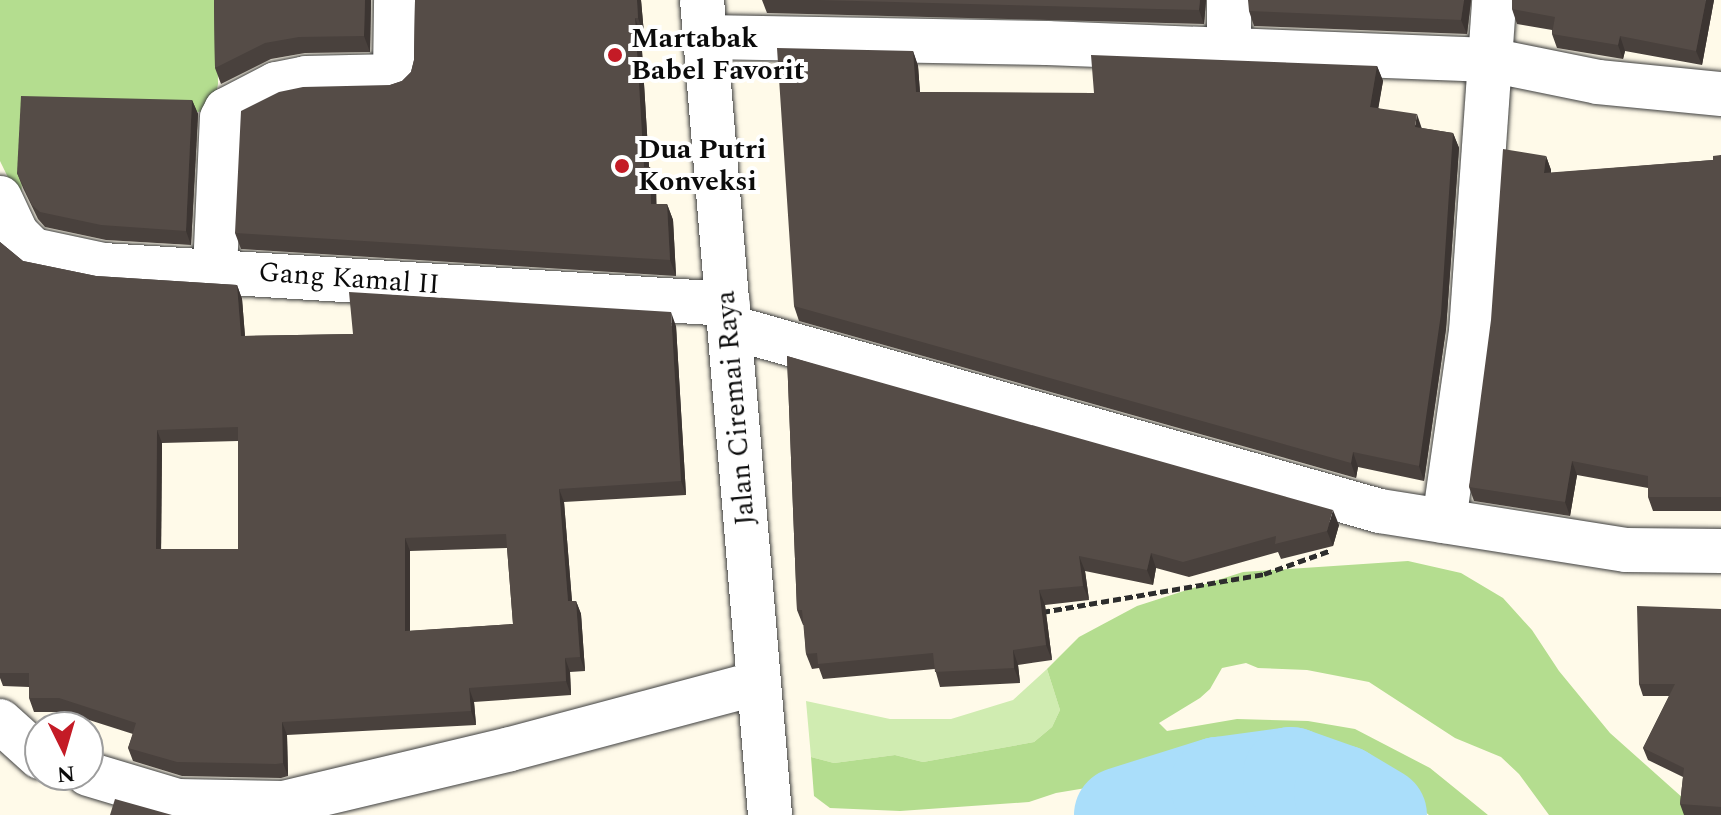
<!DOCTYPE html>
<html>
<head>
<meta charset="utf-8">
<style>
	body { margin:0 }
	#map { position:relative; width:1721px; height:815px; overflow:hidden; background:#fffae9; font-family:Spectral,serif }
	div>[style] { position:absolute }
	.green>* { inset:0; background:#d0ecb1 }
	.forest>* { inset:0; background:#b4dd8f }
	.river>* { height:96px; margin:-48px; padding:0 48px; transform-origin:48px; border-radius:48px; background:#aadefa }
	.path>* { height:5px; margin-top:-2.5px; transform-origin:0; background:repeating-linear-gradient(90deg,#2d2d2d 0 8px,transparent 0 12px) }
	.roads { filter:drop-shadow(0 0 2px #3e3e3e) drop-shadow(0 0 2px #3e3e3e) }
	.minor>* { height:44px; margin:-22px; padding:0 22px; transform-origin:22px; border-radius:22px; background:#fff }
	.wall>* { inset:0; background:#49413d }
	.shaded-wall>* { inset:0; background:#3c3532 }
	.building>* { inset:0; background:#554c47 }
	.dots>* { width:22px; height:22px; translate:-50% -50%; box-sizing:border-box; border:4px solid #fff; border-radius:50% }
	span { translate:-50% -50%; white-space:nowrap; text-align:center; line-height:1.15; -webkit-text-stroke:8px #fff; paint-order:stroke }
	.poi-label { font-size:28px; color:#0b0b0b; font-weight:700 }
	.left { translate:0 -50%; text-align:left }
	.street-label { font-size:28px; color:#0b0b0b }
	.north { position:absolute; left:24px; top:711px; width:80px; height:80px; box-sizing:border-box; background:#fff; border:2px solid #9d9d9d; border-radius:50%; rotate:175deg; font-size:22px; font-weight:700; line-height:32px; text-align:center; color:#0b0b0b }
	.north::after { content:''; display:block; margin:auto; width:28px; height:36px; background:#c41b26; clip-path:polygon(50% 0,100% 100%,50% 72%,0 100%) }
</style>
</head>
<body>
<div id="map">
	<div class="green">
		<i style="clip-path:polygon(1047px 669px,1060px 710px,1052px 727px,1034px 742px,923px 762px,895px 755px,834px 763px,811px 757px,806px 701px,890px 719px,951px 719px,1013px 700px)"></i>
	</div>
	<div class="forest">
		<i style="clip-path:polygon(0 0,217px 0,218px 84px,215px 99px,207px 109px,198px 112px,25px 109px,21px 204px,0 161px)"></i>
		<i style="clip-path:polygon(1408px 561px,1461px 573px,1503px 598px,1532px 630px,1559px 671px,1610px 733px,1702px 815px,1549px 815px,1519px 774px,1501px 757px,1455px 738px,1369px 682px,1307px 670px,1258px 668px,1246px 663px,1222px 668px,1210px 689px,1200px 698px,1159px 723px,1167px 731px,1237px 719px,1308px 721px,1355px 729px,1430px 768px,1488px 815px,1429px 815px,1362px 760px,1327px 744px,1275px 736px,1152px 777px,1056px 793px,1029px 802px,900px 811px,830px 808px,814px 796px,811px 757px,834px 763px,895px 755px,923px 762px,1034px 742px,1052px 727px,1060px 710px,1047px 669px,1079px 637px,1137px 606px,1243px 572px)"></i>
	</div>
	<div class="river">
		<i style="left:1122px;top:815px;width:101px;rotate:-17.4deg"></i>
		<i style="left:1218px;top:785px;width:74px;rotate:-7.8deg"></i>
		<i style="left:1291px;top:775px;width:54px;rotate:19.4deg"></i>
		<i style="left:1342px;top:793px;width:43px;rotate:30.7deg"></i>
	</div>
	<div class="path">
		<i style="left:1042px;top:612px;width:225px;rotate:-9.7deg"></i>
		<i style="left:1264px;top:574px;width:69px;rotate:-19.5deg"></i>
	</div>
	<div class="roads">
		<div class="minor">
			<i style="left:702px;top:0;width:818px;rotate:85.23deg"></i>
			<i style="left:705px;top:37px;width:342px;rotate:1deg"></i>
			<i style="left:1047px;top:43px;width:443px;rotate:2.2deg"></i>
			<i style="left:1490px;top:60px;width:110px;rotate:11.5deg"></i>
			<i style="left:1598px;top:82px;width:124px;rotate:5.6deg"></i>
			<i style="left:1229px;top:49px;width:49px;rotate:-90deg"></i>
			<i style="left:0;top:198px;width:40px;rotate:65deg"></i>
			<i style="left:17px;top:234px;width:23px;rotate:45deg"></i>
			<i style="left:33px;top:250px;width:72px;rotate:12.1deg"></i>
			<i style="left:103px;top:265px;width:626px;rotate:3.57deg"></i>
			<i style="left:215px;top:270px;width:152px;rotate:-87.4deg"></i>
			<i style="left:222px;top:118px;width:9px;rotate:-63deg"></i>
			<i style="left:226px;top:110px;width:56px;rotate:-27.5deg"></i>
			<i style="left:276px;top:84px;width:31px;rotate:-11deg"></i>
			<i style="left:306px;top:78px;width:89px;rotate:-1.3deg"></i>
			<i style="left:395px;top:76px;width:76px;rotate:-89.2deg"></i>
			<i style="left:730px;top:327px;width:676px;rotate:15.81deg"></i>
			<i style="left:1380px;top:511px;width:249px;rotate:9deg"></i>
			<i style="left:1626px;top:550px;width:95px;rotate:0.6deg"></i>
			<i style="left:1444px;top:521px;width:191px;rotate:-81.9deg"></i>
			<i style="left:1471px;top:332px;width:333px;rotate:-86deg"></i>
			<i style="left:0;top:721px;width:54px;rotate:42deg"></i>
			<i style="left:88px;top:774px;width:94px;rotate:16.7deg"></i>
			<i style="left:178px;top:801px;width:106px;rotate:1.1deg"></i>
			<i style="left:284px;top:803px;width:232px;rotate:-13.4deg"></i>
			<i style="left:510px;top:749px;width:257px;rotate:-14.9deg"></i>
		</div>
	</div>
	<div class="wall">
		<i style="clip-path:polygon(214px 0,371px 0,370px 52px,305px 53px,271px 59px,221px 84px,215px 68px)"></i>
		<i style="clip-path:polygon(415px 0,641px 0,644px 34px,641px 34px,649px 167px,656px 183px,656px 204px,667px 204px,673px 220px,676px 276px,241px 249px,235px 233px,390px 85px,402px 81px,411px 72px,414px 60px)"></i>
		<i style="clip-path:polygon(762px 0,1206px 0,1204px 24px,767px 13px)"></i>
		<i style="clip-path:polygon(1471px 0,1467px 34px,1254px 26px,1249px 11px)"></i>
		<i style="clip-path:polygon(1714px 0,1702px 65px,1625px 51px,1623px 59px,1557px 48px,1552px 34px,1552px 30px,1517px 24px,1512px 9px)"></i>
		<i style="clip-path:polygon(913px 51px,918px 66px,920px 92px,1094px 93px,1377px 66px,1383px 81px,1378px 108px,1422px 128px,1453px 133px,1459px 148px,1446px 329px,1424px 481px,1358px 467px,1356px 478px,799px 321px,794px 306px)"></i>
		<i style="clip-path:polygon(192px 100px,198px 114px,191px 245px,106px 240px,45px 227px,38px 219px,23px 188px,17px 173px)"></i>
		<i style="clip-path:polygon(1721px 155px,1721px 511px,1653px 511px,1648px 497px,1648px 488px,1577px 475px,1570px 516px,1474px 501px,1469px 487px,1546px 156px,1551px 170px,1551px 173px,1713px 160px)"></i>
		<i style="clip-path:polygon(evenodd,0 242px,23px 261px,96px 276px,237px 285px,242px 299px,245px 336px,353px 334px,676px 326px,686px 495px,564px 502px,572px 601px,576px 601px,581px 614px,585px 671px,570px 672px,571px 695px,474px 702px,476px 725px,287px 735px,288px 776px,281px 778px,182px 776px,133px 761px,128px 748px,133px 734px,64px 712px,34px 712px,29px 698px,29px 687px,3px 686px,0 678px,0 242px,238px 441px,238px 549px,161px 549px,162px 443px,238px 441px,0 242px,507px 548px,513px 624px,410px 631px,410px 551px,507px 548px)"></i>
		<i style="clip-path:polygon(787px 356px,1339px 525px,1333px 546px,1281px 559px,1278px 552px,1189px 577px,1156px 568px,1153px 585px,1085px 571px,1089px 600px,1045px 605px,1052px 660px,1018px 665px,1020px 683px,940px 687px,935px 669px,823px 679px,819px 668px,812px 669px,806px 654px,804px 625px,803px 625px,797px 610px)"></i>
		<i style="clip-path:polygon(1721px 609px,1721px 815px,1684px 815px,1680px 804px,1683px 777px,1648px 760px,1643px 748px,1669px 696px,1643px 696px,1639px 684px)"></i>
	</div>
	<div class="shaded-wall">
		<i style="clip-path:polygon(365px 0,371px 0,370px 52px,364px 36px)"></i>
		<i style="clip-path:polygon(637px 0,641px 0,644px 34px,638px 18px)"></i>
		<i style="clip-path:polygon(1200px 0,1206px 0,1204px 24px,1199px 10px)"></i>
		<i style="clip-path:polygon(1464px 0,1471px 0,1467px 34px,1461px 20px)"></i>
		<i style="clip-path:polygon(1706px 0,1714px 0,1702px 65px,1696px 51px)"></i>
		<i style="clip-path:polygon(635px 18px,641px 34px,650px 183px,644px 167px)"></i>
		<i style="clip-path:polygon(1620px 36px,1625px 51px,1623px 59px,1618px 45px)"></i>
		<i style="clip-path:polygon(913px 51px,918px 66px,921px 107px,916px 92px)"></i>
		<i style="clip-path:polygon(1377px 66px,1383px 81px,1376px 122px,1370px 107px)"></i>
		<i style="clip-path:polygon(192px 100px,198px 114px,191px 245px,186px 231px)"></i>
		<i style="clip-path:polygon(1417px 114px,1422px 129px,1415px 127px)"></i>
		<i style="clip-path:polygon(1453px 133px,1459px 148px,1446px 329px,1424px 481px,1419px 466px)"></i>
		<i style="clip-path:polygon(1546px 156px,1551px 170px,1549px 187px,1544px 173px)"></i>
		<i style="clip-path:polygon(650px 167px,656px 183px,657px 220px,651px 204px)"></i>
		<i style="clip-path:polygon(667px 204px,673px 220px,676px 276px,670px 260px)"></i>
		<i style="clip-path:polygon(237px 285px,242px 299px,246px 350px,241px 336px)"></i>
		<i style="clip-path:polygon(671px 312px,676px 326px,686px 495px,681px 481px)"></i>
		<i style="clip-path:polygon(157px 430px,162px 443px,161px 563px,156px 549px)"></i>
		<i style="clip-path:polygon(1353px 452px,1358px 467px,1356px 478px,1351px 463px)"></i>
		<i style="clip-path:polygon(1572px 461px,1577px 475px,1570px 516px,1565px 502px)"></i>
		<i style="clip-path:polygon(559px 489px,564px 502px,573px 615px,568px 601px)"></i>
		<i style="clip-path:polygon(1333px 510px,1339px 525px,1333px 546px,1327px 531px)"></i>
		<i style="clip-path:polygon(405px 538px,410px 551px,410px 645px,405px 631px)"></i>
		<i style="clip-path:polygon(1151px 553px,1156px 568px,1153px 585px,1147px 570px)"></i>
		<i style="clip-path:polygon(1079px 556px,1085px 571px,1089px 600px,1083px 586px)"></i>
		<i style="clip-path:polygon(1039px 590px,1045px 605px,1052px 660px,1046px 645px)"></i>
		<i style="clip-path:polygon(576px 601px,581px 614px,585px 671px,580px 657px)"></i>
		<i style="clip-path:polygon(1013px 650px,1018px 665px,1020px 683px,1014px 668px)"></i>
		<i style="clip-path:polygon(565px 658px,570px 672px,571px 695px,566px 681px)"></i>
		<i style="clip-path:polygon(469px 688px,474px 702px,476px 725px,471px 711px)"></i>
		<i style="clip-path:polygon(282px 722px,287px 735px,288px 776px,283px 763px)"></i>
	</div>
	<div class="building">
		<i style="clip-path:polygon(214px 0,365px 0,364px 36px,299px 37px,265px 43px,215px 68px)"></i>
		<i style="clip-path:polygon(415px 0,637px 0,638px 18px,635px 18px,644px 167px,650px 167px,651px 204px,667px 204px,670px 260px,235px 233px,241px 111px,279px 92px,303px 87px,390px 85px,402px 81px,411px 72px,414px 60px)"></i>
		<i style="clip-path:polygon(818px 0,1200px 0,1199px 10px)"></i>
		<i style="clip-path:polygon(1248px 0,1464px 0,1461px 20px,1249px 11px)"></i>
		<i style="clip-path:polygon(1512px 0,1706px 0,1696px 51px,1620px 36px,1618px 45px,1552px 34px,1555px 17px,1512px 9px)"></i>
		<i style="clip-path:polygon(777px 48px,913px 51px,916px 92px,1094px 93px,1091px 55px,1377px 66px,1370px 107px,1417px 114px,1415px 127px,1453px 133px,1441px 314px,1419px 466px,1353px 452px,1351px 463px,794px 306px)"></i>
		<i style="clip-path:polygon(21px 96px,192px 100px,186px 231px,101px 225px,40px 212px,32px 205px,17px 173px)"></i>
		<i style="clip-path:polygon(1503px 149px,1546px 156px,1544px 173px,1713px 160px,1713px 156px,1721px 155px,1721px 497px,1648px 497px,1648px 476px,1572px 461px,1565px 502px,1469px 487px,1491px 320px)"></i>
		<i style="clip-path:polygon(evenodd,0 242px,23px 261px,96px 276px,237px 285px,241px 336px,353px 334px,349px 292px,671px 312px,681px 481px,559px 489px,568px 601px,576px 601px,580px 657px,565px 658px,566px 681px,469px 688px,471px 711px,282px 722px,283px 763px,276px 764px,177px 762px,128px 748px,136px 723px,59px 698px,29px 698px,29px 673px,0 673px,0 242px,238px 427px,238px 549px,156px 549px,157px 430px,238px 427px,0 242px,506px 534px,513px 624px,405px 631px,405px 538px,506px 534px)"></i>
		<i style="clip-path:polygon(787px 356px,1333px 510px,1327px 531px,1275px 544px,1276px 536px,1183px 562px,1151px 553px,1147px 570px,1079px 556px,1083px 586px,1039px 590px,1046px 645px,1013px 650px,1014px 668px,935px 672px,933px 653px,818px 664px,817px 653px,806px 654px,802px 610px,797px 610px)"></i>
		<i style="clip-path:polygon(1637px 606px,1721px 609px,1721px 807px,1680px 804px,1684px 768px,1643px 748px,1675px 684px,1639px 684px)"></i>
		<i style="clip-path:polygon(115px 799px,172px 815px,110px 815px)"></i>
	</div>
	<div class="dots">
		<i style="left:615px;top:55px;background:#c41b26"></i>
		<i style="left:622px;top:166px;background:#c41b26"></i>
	</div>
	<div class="poi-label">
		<span class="left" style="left:631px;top:55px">Martabak<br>Babel Favorit</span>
		<span class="left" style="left:638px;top:166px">Dua Putri<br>Konveksi</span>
	</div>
	<div class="street-label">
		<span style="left:349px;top:279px;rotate:4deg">Gang Kamal II</span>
		<span style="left:736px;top:408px;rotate:-95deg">Jalan Ciremai Raya</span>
	</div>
	<div class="north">N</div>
</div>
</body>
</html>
